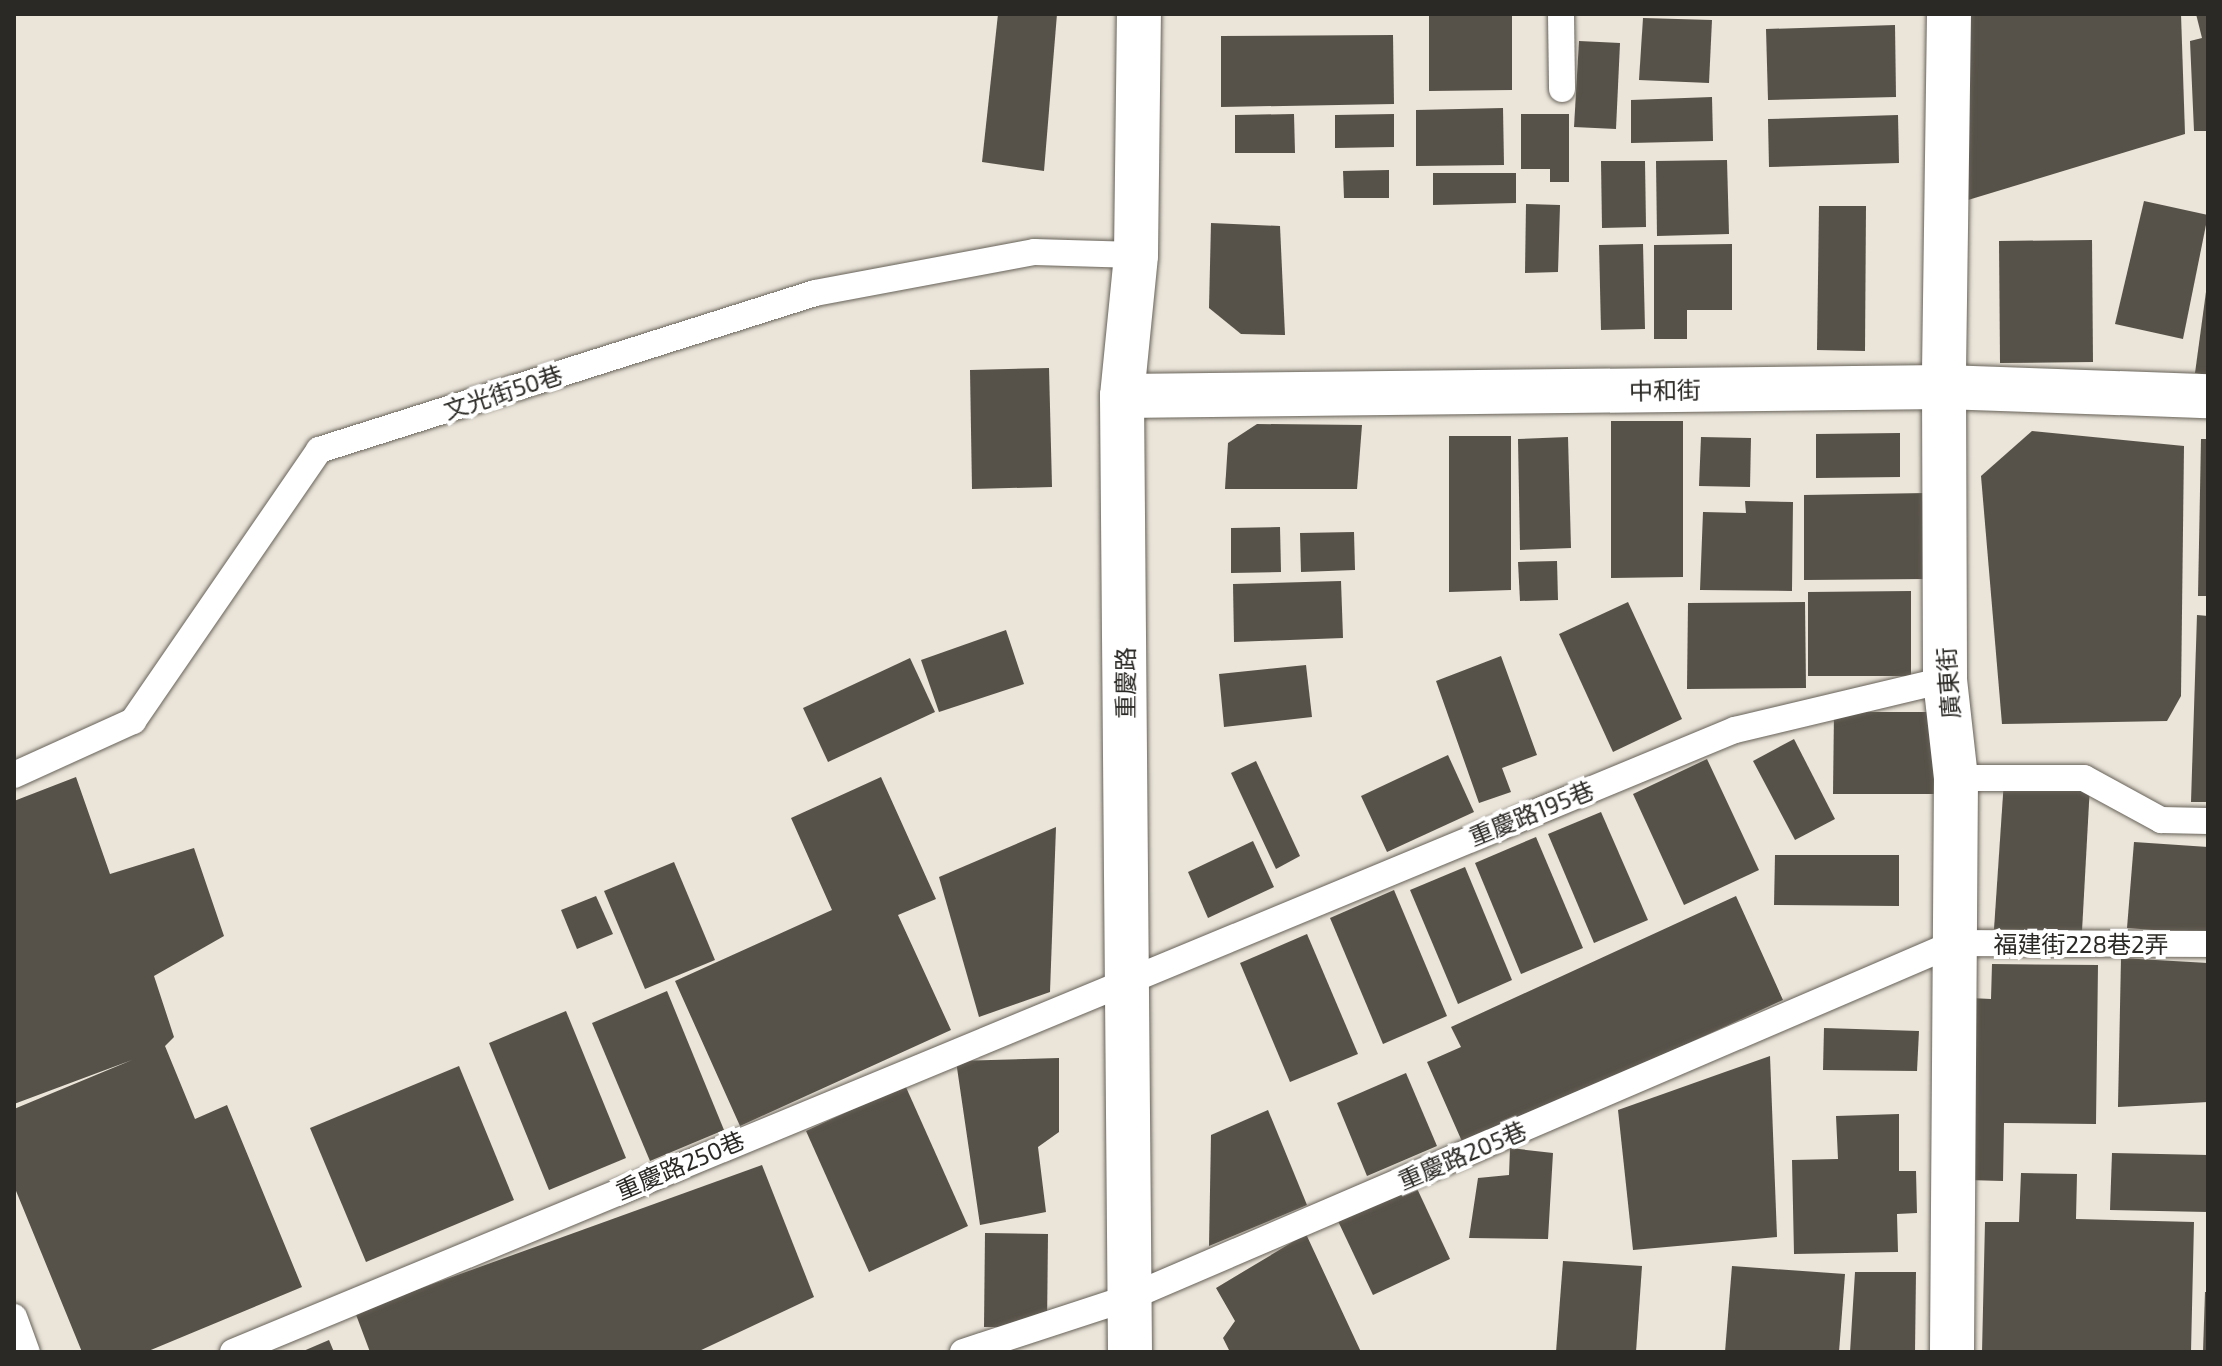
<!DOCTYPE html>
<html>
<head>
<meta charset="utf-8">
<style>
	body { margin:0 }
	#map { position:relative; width:2222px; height:1366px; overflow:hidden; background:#eae4d9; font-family:"Exo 2","Noto Sans TC",sans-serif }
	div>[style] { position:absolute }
	.building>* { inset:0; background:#575249 }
	.roads { filter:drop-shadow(0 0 2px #676259) drop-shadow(0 0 2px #676259) }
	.lane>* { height:26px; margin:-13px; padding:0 13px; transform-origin:13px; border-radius:13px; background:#fff }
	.street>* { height:44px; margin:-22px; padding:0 22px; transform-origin:22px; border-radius:22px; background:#fff }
	.secondary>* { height:44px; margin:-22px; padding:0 22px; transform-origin:22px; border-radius:22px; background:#fff }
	span { translate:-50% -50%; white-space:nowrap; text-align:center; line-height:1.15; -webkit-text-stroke:8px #fff; paint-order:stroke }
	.street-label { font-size:24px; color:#2b2925 }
	.frame { position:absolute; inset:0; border:16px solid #2b2925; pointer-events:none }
</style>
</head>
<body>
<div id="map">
	<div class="building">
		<i style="clip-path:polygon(998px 14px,1057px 14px,1044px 171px,982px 162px)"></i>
		<i style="clip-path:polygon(1429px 14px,1512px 14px,1512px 90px,1429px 91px)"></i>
		<i style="clip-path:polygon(1954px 14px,2181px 14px,2185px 134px,1968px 200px)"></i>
		<i style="clip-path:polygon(2196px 14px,2208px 14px,2208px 131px,2194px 131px,2190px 41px,2202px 38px)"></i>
		<i style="clip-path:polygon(1643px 18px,1712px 20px,1709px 83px,1639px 80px)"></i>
		<i style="clip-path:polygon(1895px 25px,1896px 97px,1768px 100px,1766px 29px)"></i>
		<i style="clip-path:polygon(1393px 35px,1394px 104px,1221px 107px,1221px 36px)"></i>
		<i style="clip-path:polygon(1579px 41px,1620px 43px,1616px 129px,1574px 127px)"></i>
		<i style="clip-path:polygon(1712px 97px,1713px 141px,1631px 143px,1631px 100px)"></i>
		<i style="clip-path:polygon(1503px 108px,1504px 165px,1416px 166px,1416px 110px)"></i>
		<i style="clip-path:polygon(1294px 114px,1295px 153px,1235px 153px,1235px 115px)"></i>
		<i style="clip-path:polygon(1394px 114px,1394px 147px,1335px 148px,1335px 115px)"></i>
		<i style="clip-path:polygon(1521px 114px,1569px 114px,1569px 182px,1550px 182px,1550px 169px,1521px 169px)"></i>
		<i style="clip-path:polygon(1898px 115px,1899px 163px,1769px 167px,1768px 119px)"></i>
		<i style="clip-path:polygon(1727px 160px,1729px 234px,1657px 236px,1656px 161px)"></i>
		<i style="clip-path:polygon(1601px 161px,1645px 161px,1646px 227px,1602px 228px)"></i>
		<i style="clip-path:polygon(1389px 170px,1389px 198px,1344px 198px,1343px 171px)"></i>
		<i style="clip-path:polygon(1433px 173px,1516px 173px,1516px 203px,1433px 205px)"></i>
		<i style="clip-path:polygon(2144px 201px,2208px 215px,2183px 339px,2115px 324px)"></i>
		<i style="clip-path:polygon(1526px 204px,1560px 205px,1558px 272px,1525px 273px)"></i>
		<i style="clip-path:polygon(1819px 206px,1866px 206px,1865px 351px,1817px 350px)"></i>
		<i style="clip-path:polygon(1211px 223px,1280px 226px,1285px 335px,1241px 334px,1209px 308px)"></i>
		<i style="clip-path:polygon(2092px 240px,2093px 362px,2000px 363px,1999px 241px)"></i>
		<i style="clip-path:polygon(1643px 244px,1645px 329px,1601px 330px,1599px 245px)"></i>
		<i style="clip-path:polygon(1732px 244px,1732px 310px,1687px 310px,1687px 339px,1654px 339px,1654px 245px)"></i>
		<i style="clip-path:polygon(2208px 277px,2208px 375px,2195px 373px)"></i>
		<i style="clip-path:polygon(1049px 368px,1052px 487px,972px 489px,970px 370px)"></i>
		<i style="clip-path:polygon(1611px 421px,1683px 421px,1683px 577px,1611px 578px)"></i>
		<i style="clip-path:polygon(1257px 424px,1362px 425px,1357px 489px,1225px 489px,1228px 443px)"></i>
		<i style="clip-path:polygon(2032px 431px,2184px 446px,2181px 696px,2167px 721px,2002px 724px,1981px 476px)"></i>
		<i style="clip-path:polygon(1900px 433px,1900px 477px,1816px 478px,1816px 434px)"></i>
		<i style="clip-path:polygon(1449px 436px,1511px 436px,1511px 590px,1449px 592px)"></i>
		<i style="clip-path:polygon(1568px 437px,1571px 548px,1520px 550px,1518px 439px)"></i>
		<i style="clip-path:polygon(1701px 437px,1751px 438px,1750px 487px,1699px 486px)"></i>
		<i style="clip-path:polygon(2201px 439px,2208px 439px,2208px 596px,2198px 596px)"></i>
		<i style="clip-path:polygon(1927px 493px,1926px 579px,1804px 580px,1804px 495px)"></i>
		<i style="clip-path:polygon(1745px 501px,1793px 502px,1792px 591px,1700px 590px,1703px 512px,1746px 513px)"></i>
		<i style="clip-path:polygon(1280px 527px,1281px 572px,1231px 573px,1231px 528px)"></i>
		<i style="clip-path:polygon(1354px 532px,1355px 570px,1301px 572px,1300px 533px)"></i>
		<i style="clip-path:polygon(1557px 561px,1558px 600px,1520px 601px,1518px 562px)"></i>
		<i style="clip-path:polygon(1341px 581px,1343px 638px,1234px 642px,1233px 584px)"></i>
		<i style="clip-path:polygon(1911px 591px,1911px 676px,1808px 676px,1808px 592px)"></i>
		<i style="clip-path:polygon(1628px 602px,1682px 719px,1613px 752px,1559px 634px)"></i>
		<i style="clip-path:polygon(1805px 602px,1806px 688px,1687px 689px,1688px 603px)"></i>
		<i style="clip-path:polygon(2197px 615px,2208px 616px,2208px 802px,2191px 802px)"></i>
		<i style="clip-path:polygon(1006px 630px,1024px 684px,939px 712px,921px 660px)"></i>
		<i style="clip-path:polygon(1501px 656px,1537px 755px,1502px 768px,1511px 792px,1479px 803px,1436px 681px)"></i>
		<i style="clip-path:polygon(910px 658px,935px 712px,828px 762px,803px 708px)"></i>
		<i style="clip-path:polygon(1306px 665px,1312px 717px,1224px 727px,1219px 674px)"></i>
		<i style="clip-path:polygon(1834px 712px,1937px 712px,1937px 794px,1833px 794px)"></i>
		<i style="clip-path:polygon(1794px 739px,1835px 819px,1795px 840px,1753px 761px)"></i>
		<i style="clip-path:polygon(1448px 755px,1474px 812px,1387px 852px,1361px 796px)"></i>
		<i style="clip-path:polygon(1707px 759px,1759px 870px,1684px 905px,1633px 794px)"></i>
		<i style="clip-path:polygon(1256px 761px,1300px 856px,1276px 869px,1231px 773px)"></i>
		<i style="clip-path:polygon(76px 777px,110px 874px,194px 848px,224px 936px,154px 976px,174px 1037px,165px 1046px,195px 1119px,227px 1105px,302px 1287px,146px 1352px,82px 1352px,14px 1186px,14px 1109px,132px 1060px,14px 1104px,14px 801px)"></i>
		<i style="clip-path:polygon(881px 777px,936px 899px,898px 915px,951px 1030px,740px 1126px,675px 981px,832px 910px,791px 818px)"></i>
		<i style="clip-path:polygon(2004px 780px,2090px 785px,2082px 931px,1994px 929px)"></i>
		<i style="clip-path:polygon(1601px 812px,1648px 920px,1594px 943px,1548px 834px)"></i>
		<i style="clip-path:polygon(1056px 827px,1050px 992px,979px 1017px,939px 877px)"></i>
		<i style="clip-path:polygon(1536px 837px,1583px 948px,1521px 974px,1475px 863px)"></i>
		<i style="clip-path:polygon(1253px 841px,1274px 887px,1208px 918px,1188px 872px)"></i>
		<i style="clip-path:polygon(2134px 842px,2208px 847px,2208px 934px,2127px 928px)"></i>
		<i style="clip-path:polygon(1775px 855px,1899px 855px,1899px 906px,1774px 905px)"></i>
		<i style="clip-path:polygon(674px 862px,715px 960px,645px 989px,604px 891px)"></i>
		<i style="clip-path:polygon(1465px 867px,1512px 980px,1458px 1004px,1410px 890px)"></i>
		<i style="clip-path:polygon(1394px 890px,1447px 1016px,1383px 1044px,1330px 918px)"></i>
		<i style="clip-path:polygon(596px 896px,613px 934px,577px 949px,561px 910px)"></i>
		<i style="clip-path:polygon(1736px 896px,1783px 1000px,1464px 1146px,1427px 1062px,1461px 1047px,1451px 1027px)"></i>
		<i style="clip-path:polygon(1307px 934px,1358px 1054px,1290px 1082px,1240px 963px)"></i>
		<i style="clip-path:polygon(2121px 958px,2208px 963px,2208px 1102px,2118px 1107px)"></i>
		<i style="clip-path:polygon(1992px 964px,2098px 965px,2096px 1124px,2004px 1123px,2003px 1181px,1968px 1180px,1970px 998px,1991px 999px)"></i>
		<i style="clip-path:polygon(667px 991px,724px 1130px,650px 1161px,592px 1023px)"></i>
		<i style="clip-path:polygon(566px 1011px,626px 1158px,549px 1190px,489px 1043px)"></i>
		<i style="clip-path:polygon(1824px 1028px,1919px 1031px,1917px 1071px,1823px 1070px)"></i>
		<i style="clip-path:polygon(1770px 1056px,1777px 1237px,1633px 1250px,1618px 1110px)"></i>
		<i style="clip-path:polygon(1059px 1058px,1059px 1132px,1038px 1147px,1046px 1212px,980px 1225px,956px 1061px)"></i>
		<i style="clip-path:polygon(459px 1066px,514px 1200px,366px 1262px,310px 1128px)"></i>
		<i style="clip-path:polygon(1406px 1073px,1437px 1146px,1367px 1176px,1337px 1103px)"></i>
		<i style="clip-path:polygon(905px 1085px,968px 1226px,869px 1272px,806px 1131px)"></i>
		<i style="clip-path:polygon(1268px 1110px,1307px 1205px,1209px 1246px,1211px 1135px)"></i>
		<i style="clip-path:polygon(1899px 1114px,1899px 1171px,1916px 1171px,1917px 1213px,1897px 1214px,1898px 1252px,1794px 1254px,1792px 1160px,1838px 1159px,1836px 1116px)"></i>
		<i style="clip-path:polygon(1510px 1148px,1553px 1153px,1548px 1239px,1469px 1238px,1478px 1178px,1509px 1175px)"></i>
		<i style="clip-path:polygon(2112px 1153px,2208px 1155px,2208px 1212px,2110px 1210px)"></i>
		<i style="clip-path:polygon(762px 1165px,814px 1297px,697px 1352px,370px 1352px,355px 1312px)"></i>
		<i style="clip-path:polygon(2021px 1173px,2077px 1174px,2076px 1219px,2194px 1222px,2191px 1352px,1982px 1352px,1985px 1222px,2019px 1222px)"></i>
		<i style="clip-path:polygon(1414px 1182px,1450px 1259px,1373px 1295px,1337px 1219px)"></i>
		<i style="clip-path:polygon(985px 1233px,1048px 1234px,1047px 1327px,984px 1327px)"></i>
		<i style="clip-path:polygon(1306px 1234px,1361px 1352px,1230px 1352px,1223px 1338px,1235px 1321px,1216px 1288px)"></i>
		<i style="clip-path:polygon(1563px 1261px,1642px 1266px,1636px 1352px,1556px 1352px)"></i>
		<i style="clip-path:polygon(1732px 1266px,1845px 1274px,1839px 1352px,1725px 1352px)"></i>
		<i style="clip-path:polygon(1855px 1272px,1916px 1272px,1915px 1352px,1850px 1352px)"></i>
		<i style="clip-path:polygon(2205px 1292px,2208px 1292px,2208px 1352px,2203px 1352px)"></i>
		<i style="clip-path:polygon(329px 1340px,334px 1352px,301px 1352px)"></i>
	</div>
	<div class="roads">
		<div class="lane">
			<i style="left:1561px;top:14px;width:75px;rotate:89.2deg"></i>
			<i style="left:14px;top:775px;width:131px;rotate:-24.4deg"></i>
			<i style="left:133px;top:721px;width:329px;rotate:-55.5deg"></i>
			<i style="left:319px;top:450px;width:520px;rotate:-17.56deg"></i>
			<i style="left:815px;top:293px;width:223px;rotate:-10.6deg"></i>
			<i style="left:1034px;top:252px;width:102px;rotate:1.7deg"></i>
			<i style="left:1956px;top:778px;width:128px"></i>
			<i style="left:2084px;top:778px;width:88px;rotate:28.6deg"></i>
			<i style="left:2161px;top:820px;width:47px;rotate:1.2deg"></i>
			<i style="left:14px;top:1317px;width:37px;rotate:70deg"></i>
			<i style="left:233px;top:1352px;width:1626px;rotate:-22.5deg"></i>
			<i style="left:1735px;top:730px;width:216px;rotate:-13.4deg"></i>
			<i style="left:963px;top:1352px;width:174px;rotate:-18.1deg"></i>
			<i style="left:1128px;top:1298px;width:900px;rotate:-23.23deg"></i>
			<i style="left:1955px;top:943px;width:253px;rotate:0.2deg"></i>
		</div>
		<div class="street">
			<i style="left:1949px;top:14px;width:373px;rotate:90.8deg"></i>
			<i style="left:1944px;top:387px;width:293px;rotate:89.8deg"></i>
			<i style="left:1945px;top:680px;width:99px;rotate:83.6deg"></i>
			<i style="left:1956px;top:778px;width:574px;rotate:90.4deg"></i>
			<i style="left:1122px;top:396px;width:822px;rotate:-0.63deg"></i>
			<i style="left:1944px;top:387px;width:264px;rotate:2deg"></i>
		</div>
		<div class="secondary">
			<i style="left:1130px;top:1352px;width:956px;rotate:-90.48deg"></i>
			<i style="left:1122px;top:396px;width:142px;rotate:-84.3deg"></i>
			<i style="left:1136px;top:255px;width:241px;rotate:-89.3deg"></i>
		</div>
	</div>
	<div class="street-label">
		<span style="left:1665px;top:390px;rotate:-1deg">中和街</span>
		<span style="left:503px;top:392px;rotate:-18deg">文光街50巷</span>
		<span style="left:1125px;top:683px;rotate:-90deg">重慶路</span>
		<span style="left:1948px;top:683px;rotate:-94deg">廣東街</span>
		<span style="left:1531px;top:813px;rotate:-22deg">重慶路195巷</span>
		<span style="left:2081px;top:944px">福建街228巷2弄</span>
		<span style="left:1462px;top:1155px;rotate:-23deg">重慶路205巷</span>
		<span style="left:680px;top:1165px;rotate:-23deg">重慶路250巷</span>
	</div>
	<div class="frame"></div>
</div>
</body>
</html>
